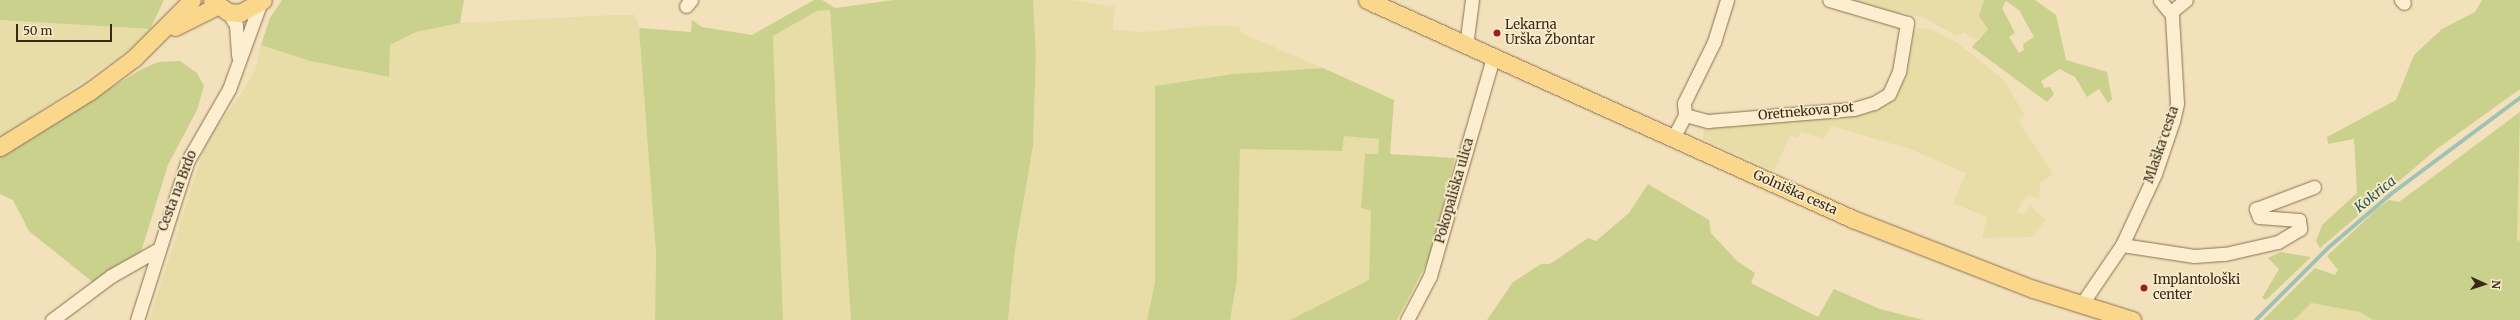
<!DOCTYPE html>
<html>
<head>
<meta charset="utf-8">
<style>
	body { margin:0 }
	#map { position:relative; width:2520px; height:320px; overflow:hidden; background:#f2e1ba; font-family:Merriweather,serif }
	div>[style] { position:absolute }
	.farmland>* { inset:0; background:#e8dda7 }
	.green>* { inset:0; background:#cad18d }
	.stream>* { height:4px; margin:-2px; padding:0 2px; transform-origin:2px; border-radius:2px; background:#9fc2b7 }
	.roads { filter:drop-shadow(0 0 1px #8a7053) drop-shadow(0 0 1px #8a7053) }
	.minor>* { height:13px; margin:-6.5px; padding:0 6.5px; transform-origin:6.5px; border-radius:6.5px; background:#fceece }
	.major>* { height:17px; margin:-8.5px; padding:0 8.5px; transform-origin:8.5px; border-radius:8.5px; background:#fbd78c }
	.dots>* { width:11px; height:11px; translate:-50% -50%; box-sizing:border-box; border:2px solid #f9ebca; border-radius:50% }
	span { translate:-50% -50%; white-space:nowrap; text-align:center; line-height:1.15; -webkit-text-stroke:3.5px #f9ebca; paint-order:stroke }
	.poi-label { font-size:13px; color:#382819 }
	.left { translate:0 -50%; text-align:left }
	.street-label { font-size:13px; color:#382819 }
	.water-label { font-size:14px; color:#275955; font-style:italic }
	.north { position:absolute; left:2464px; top:264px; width:40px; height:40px; -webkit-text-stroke:3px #f9ebca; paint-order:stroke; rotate:93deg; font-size:11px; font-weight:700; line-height:16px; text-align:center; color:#382819 }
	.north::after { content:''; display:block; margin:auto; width:14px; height:18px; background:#382819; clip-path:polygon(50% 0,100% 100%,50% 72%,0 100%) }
	.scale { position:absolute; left:16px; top:24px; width:96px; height:18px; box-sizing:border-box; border:2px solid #382819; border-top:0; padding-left:5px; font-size:12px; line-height:14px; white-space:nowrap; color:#382819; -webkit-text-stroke:3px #f9ebca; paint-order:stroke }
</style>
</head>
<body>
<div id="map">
	<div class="farmland">
		<i style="clip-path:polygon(1033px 0,1072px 0,1115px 7px,1113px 30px,1143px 32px,1217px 25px,1239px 27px,1241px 33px,1323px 68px,1233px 74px,1156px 209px,1155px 282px,1147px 320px,1008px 320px,1015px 250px,1033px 146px,1036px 55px)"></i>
		<i style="clip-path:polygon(1851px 0,1984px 0,1988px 29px,1976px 40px,1963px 32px,1957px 36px,1922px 17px,1902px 12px,1900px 16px)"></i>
		<i style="clip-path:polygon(830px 10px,851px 320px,783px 320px,773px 36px,817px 11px)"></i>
		<i style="clip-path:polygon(614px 15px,635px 15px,639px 28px,656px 254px,655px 320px,149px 320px,207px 140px,242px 93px,256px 68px,261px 45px,310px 61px,389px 77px,390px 45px,416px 32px,460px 23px)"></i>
		<i style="clip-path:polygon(0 20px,150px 29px,151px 34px,0 139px)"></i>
		<i style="clip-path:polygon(1918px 28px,1929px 29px,1956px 42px,2003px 79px,2024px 114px,2020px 123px,2053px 174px,2040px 183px,2039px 199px,2027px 195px,2017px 211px,2024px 215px,2030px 206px,2046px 220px,2032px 237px,1982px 238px,1987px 217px,1953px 203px,1966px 173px,1910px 149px,1832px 126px,1823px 139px,1801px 132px,1797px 138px,1790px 136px,1774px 171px,1703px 139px,1704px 128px,1723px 124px,1878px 106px,1909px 34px)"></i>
		<i style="clip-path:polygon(2520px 131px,2520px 241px,2517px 240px)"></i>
		<i style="clip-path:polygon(1344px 136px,1379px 138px,1378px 154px,1365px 154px,1361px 208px,1371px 211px,1369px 280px,1290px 320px,1230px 320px,1237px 280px,1240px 149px,1342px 151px)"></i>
		<i style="clip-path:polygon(2311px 302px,2360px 312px,2373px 320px,2294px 320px)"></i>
	</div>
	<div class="green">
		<i style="clip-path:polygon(0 0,164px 0,150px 29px,0 20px)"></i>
		<i style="clip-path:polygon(282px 0,464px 0,460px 23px,416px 32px,390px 45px,389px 77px,310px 61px,261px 45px,270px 18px)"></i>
		<i style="clip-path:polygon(814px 0,822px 0,835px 8px,894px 0,1033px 0,1036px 55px,1033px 146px,1015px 250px,1008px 320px,851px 320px,830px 10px,817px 11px,773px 36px,783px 320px,655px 320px,656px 254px,639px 28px,691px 32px,692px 20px,702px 27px,752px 35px)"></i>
		<i style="clip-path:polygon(evenodd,1984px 0,2035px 0,2056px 15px,2066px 60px,2107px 72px,2112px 99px,2108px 103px,2099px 89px,2087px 97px,2075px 77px,2060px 69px,2041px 81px,2044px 88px,2050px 87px,2054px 94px,2047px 102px,1972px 47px,1988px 29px,1979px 16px,1984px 0,2006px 1px,2019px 10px,2034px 37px,2023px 44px,2024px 50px,2019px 53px,2009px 37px,2015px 33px,2002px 8px,2006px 1px)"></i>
		<i style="clip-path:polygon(2482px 0,2520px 0,2520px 89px,2438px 148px,2320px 248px,2316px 241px,2322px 225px,2357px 193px,2354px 139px,2328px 144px,2327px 137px,2396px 100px,2414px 55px,2442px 29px,2475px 12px)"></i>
		<i style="clip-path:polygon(180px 61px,197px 73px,204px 86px,197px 110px,168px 165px,140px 255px,94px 283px,29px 231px,13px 200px,0 194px,0 155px,142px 69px,158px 62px)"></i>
		<i style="clip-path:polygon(1323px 68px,1394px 100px,1390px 154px,1455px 158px,1429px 259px,1397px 320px,1290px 320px,1369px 280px,1371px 211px,1361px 208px,1365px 154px,1378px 154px,1379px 139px,1344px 136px,1342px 151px,1240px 149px,1237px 280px,1230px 320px,1147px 320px,1155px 282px,1155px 86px,1233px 74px)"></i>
		<i style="clip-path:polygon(2520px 112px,2517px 240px,2520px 241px,2520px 320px,2373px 320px,2360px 312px,2311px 303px,2294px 320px,2263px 320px,2315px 268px,2335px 275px,2338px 270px,2327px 256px,2377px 209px,2389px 200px,2399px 202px)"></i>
		<i style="clip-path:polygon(1648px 184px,1709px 220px,1711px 233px,1737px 261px,1755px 273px,1751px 283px,1818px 317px,1834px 289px,1880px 309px,1923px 320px,1487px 320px,1513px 282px,1541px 264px,1550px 264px,1588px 238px,1596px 241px,1629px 213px)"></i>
		<i style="clip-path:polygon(2280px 252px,2311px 257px,2266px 300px,2262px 298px,2279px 269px,2268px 258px)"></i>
	</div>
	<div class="stream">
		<i style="left:2256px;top:320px;width:102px;rotate:-45deg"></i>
		<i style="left:2328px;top:248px;width:83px;rotate:-40.6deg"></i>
		<i style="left:2391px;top:194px;width:161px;rotate:-36.7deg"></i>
	</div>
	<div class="roads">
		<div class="minor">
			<i style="left:2401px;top:0;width:4px;rotate:45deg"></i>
			<i style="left:686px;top:6px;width:8px;rotate:-50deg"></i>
			<i style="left:228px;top:12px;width:15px;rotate:58deg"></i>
			<i style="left:236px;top:25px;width:31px;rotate:86deg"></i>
			<i style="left:2171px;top:12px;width:19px;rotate:-39deg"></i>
			<i style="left:1466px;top:46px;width:46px;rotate:-82.6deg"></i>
			<i style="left:1685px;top:115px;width:12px;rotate:-95deg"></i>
			<i style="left:1684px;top:103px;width:68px;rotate:-63.8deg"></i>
			<i style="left:1714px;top:42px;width:44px;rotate:-72.8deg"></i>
			<i style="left:1673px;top:138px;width:26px;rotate:-62deg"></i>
			<i style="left:1685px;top:115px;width:24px;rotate:15deg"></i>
			<i style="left:1708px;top:121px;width:146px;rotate:-4.7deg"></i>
			<i style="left:1854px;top:109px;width:21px;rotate:-17deg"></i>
			<i style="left:1874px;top:103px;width:17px;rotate:-31deg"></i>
			<i style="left:1889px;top:94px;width:24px;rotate:-66deg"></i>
			<i style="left:1899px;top:72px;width:50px;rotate:-80.7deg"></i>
			<i style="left:1907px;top:23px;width:81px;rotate:-163.6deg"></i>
			<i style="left:2122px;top:245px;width:73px;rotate:8.7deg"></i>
			<i style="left:2194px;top:256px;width:31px;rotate:-4deg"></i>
			<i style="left:2225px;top:254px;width:54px;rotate:-12.8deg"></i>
			<i style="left:2278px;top:242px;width:26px;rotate:-31deg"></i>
			<i style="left:2300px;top:229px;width:9px;rotate:-96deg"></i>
			<i style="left:2299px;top:220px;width:40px;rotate:-175.7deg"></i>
			<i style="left:2259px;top:217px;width:9px;rotate:-111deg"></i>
			<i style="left:2256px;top:209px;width:62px;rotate:-20.8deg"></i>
			<i style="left:2081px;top:305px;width:73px;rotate:-55.7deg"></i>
			<i style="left:2122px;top:245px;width:78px;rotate:-65.1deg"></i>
			<i style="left:2155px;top:174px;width:56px;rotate:-71.2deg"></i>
			<i style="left:2173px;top:121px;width:18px;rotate:-77deg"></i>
			<i style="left:2177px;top:103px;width:88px;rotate:-93.3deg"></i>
			<i style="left:2172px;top:15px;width:19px;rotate:-129deg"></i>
			<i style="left:52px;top:320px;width:74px;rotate:-36.7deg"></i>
			<i style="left:111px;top:276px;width:53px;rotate:-29.5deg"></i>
			<i style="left:137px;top:320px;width:166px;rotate:-72.4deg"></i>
			<i style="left:187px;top:162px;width:84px;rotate:-60.1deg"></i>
			<i style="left:229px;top:89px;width:90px;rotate:-70deg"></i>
			<i style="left:1407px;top:320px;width:50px;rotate:-62.4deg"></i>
			<i style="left:1430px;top:276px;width:227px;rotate:-73.9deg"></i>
		</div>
		<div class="major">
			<i style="left:212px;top:0;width:20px;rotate:37deg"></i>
			<i style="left:228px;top:12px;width:12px;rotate:5deg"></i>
			<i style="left:240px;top:13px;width:26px;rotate:-29deg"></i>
			<i style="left:1367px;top:0;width:535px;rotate:24.27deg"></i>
			<i style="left:1855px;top:220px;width:191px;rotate:21.2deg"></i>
			<i style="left:2033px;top:289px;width:104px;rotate:17.4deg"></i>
			<i style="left:175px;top:27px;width:47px;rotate:-26.6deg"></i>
			<i style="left:0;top:147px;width:106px;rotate:-31.9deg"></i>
			<i style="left:90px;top:91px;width:55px;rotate:-36.9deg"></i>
			<i style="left:134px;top:58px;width:82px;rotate:-45deg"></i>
		</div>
	</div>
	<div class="dots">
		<i style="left:1497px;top:33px;background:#9f1d1f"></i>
		<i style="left:2144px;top:288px;background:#9f1d1f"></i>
	</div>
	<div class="poi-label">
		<span class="left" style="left:1505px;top:33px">Lekarna<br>Urška Žbontar</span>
		<span class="left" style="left:2153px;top:288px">Implantološki<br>center</span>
	</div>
	<div class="street-label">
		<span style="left:1806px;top:112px;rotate:-5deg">Oretnekova pot</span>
		<span style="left:2162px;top:145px;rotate:-71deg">Mlaška cesta</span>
		<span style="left:178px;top:191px;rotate:-69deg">Cesta na Brdo</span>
		<span style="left:1455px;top:191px;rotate:-74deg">Pokopališka ulica</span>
		<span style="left:1795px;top:193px;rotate:24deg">Golniška cesta</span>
	</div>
	<div class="water-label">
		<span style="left:2375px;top:194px;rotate:-39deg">Kokrica</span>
	</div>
	<div class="north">N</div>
	<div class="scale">50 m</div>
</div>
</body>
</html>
